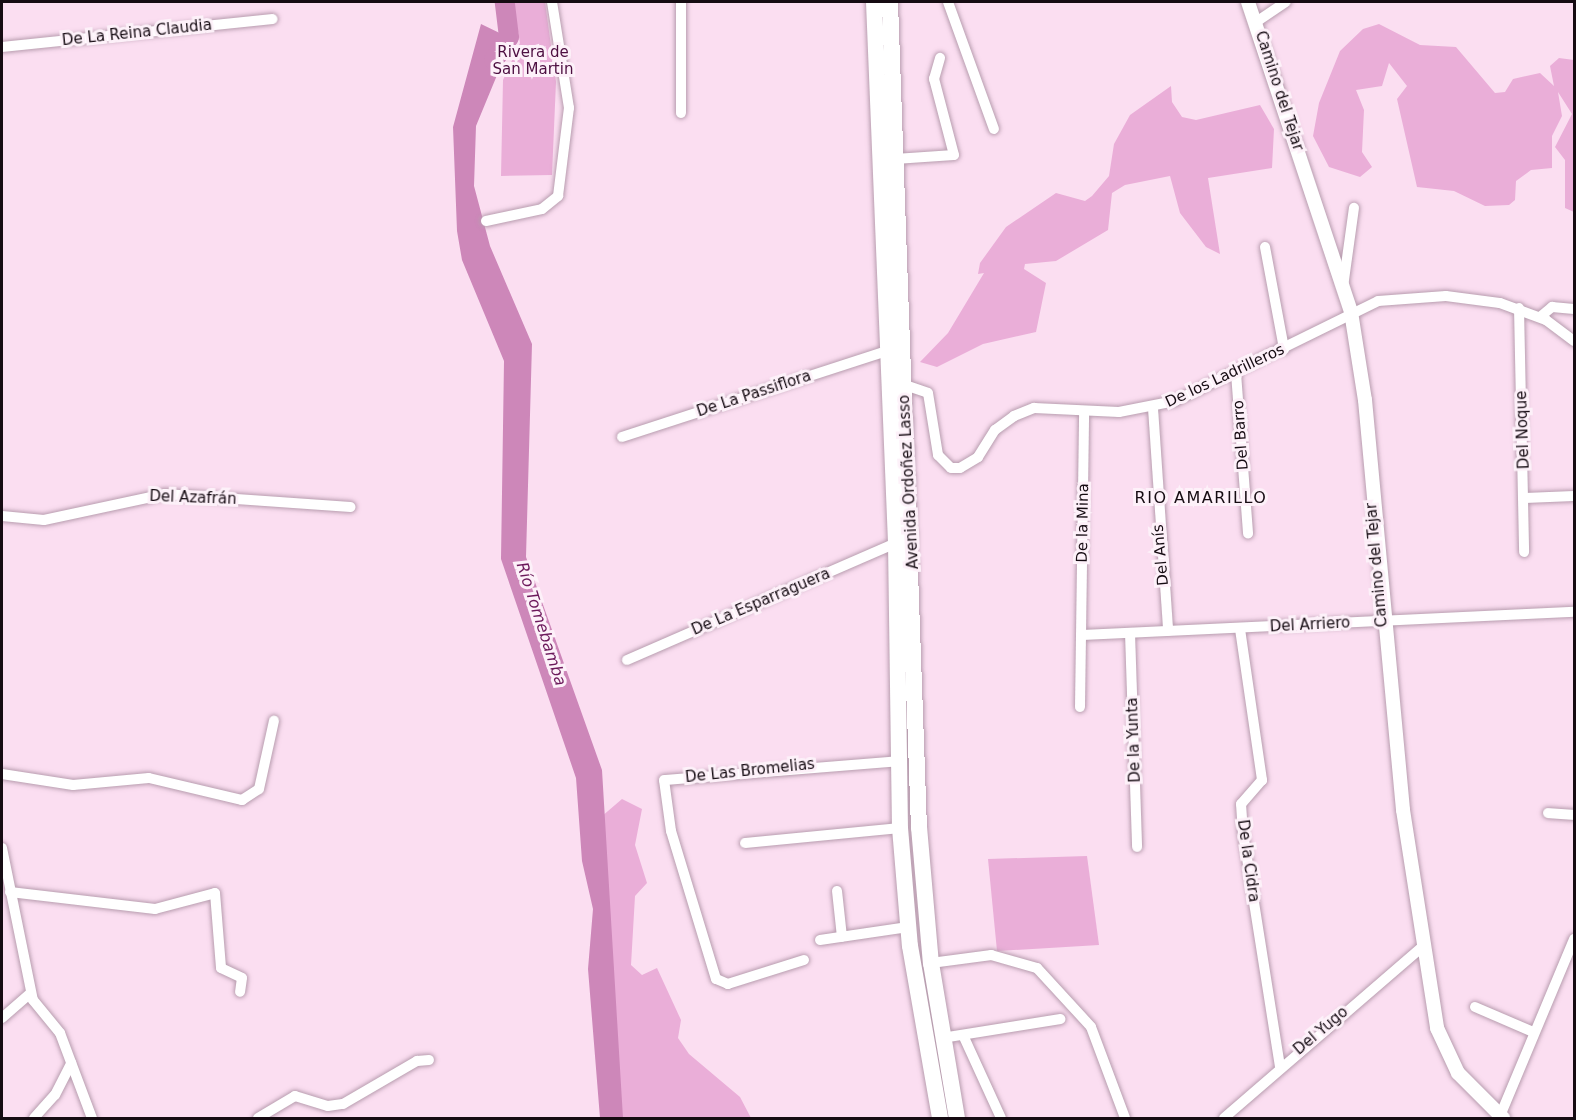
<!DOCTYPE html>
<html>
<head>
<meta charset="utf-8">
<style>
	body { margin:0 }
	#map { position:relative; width:1576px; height:1120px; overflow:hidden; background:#fbdef1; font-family:"DejaVu Sans",sans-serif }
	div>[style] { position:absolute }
	.green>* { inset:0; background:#eaaed8 }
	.water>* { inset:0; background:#cd87b9 }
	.river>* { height:20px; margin:-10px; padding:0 10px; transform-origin:10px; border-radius:10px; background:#cd87b9 }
	.roads { filter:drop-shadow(0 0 2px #b89daf) drop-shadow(0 0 2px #b89daf) }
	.minor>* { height:10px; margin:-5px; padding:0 5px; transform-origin:5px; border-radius:5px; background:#fff }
	.tertiary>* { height:14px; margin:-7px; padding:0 7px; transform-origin:7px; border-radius:7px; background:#fff }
	.primary>* { height:16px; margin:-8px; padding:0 8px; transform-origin:8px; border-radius:8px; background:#fff }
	span { translate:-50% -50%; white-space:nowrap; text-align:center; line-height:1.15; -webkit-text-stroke:6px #fdf1f9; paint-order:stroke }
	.street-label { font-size:15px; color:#150b12 }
	.park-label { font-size:15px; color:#4d0f41 }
	.neighbourhood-label { font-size:16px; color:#150b12; letter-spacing:1.5px }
	.water-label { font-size:16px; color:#6c195b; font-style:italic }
	.frame { position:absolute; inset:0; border:3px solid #150b12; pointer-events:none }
</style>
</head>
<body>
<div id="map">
	<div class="green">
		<i style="clip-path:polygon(513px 2px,545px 2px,556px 82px,552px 175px,501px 176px,503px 80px,520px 43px)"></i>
		<i style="clip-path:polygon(1379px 24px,1420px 45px,1456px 47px,1495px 93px,1505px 92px,1513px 79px,1540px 73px,1554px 86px,1550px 66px,1559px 58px,1574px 60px,1574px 212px,1565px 208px,1565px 160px,1555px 147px,1572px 114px,1558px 92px,1562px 116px,1552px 136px,1552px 168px,1531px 170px,1516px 181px,1515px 200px,1509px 205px,1485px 206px,1454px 191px,1417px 187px,1397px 99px,1407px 86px,1389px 63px,1382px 86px,1356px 90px,1364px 110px,1362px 152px,1372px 167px,1360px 177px,1329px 167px,1313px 136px,1319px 103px,1340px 51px,1363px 29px)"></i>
		<i style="clip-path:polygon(1171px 86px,1172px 102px,1182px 117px,1196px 120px,1260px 105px,1274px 129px,1272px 168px,1208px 178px,1220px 254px,1206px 247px,1180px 213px,1170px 176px,1125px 185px,1112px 193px,1108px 230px,1056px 261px,1025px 264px,1024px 269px,1046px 283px,1036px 332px,983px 344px,937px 367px,920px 362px,948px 333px,984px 273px,978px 274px,980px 263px,1006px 227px,1056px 193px,1085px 201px,1092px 196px,1109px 176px,1114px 144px,1130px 115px)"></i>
		<i style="clip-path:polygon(622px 799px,642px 809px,635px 845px,647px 883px,635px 896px,631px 965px,642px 975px,657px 968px,681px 1020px,678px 1038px,689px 1054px,740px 1097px,751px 1118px,622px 1118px,608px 1004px,601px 817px)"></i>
		<i style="clip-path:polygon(1087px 856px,1099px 945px,997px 951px,988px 859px)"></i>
	</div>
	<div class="water">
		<i style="clip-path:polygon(481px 24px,512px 39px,476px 126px,474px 186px,490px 246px,532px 344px,526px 557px,602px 770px,623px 1118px,600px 1118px,588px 969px,593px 909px,582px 861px,576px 778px,501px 559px,504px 361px,462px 260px,457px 231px,453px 127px)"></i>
	</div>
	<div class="river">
		<i style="left:494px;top:60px;width:27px;rotate:-57deg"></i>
		<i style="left:509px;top:37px;width:35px;rotate:-97deg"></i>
	</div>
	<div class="roads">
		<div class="minor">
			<i style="left:948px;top:2px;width:135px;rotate:70.1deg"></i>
			<i style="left:1256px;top:22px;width:36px;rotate:-34deg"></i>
			<i style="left:2px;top:47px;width:272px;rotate:-5.9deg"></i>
			<i style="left:681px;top:113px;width:111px;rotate:-90deg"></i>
			<i style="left:895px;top:159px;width:59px;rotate:-3.9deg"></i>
			<i style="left:954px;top:155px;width:79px;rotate:-104.7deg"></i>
			<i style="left:934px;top:79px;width:22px;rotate:-74deg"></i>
			<i style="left:486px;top:221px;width:57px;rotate:-12.1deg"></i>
			<i style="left:542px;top:209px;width:21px;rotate:-39deg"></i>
			<i style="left:558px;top:196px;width:89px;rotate:-82.9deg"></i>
			<i style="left:569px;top:108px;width:107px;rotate:-99.1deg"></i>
			<i style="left:1265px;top:247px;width:104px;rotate:79.4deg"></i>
			<i style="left:1343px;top:287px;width:80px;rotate:-82.1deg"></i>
			<i style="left:1519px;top:308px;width:244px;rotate:88.8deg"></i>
			<i style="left:1540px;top:317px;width:16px;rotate:-40deg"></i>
			<i style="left:1552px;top:307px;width:22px;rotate:5deg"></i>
			<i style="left:1236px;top:373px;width:161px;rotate:85.7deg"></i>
			<i style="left:905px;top:385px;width:24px;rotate:19deg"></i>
			<i style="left:928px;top:393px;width:63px;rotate:80.8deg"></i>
			<i style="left:938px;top:455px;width:18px;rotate:45deg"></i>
			<i style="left:951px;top:468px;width:9px"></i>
			<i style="left:960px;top:468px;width:21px;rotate:-31deg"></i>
			<i style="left:978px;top:457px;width:32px;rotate:-58deg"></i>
			<i style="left:995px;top:430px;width:24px;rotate:-36deg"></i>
			<i style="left:1014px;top:416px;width:22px;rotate:-22deg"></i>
			<i style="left:1034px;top:408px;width:85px;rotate:2.7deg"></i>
			<i style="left:1119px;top:412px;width:57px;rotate:-11.1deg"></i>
			<i style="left:1175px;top:401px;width:226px;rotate:-26.2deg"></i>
			<i style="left:1378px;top:301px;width:68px;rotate:-4.2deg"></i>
			<i style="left:1446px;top:296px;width:54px;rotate:7.4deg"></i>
			<i style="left:1500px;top:303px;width:49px;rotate:20.3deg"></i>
			<i style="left:1546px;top:320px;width:35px;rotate:37deg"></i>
			<i style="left:1153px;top:408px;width:223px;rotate:86.1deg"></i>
			<i style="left:622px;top:437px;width:279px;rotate:-18deg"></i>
			<i style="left:1525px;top:498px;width:49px;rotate:-2.3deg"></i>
			<i style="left:2px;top:516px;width:42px;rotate:5.4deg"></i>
			<i style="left:44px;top:520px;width:124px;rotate:-12.1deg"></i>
			<i style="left:165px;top:494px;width:186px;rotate:4deg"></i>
			<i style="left:1240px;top:629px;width:153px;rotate:81.7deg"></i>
			<i style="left:1262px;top:780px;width:32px;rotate:131deg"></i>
			<i style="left:1241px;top:804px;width:29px;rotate:86deg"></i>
			<i style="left:1243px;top:833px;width:236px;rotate:81deg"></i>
			<i style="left:1130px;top:633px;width:214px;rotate:88.1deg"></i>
			<i style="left:1082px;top:635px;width:493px;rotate:-2.7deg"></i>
			<i style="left:627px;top:660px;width:293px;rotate:-23.5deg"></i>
			<i style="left:1080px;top:707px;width:295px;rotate:-89.2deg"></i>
			<i style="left:2px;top:774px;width:72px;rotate:8.8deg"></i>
			<i style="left:73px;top:785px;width:76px;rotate:-5.3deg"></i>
			<i style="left:149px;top:778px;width:96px;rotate:13.3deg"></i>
			<i style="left:242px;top:800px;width:20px;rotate:-33deg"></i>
			<i style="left:259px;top:789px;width:70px;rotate:-77.6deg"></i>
			<i style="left:1548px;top:813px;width:26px;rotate:4deg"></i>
			<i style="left:745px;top:843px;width:156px;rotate:-5.5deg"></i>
			<i style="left:2px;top:848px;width:155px;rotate:78.5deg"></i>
			<i style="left:33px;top:1000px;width:43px;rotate:50.7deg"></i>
			<i style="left:60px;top:1033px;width:91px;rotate:69.4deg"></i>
			<i style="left:837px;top:891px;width:46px;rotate:83.8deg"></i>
			<i style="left:10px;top:892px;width:146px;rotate:6.7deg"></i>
			<i style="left:155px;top:909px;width:62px;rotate:-14.9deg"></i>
			<i style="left:215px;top:893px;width:75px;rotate:85.4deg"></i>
			<i style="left:221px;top:968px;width:23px;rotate:25deg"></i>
			<i style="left:242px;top:978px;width:14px;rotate:98deg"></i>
			<i style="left:820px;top:940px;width:89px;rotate:-8.4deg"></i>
			<i style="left:804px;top:960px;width:80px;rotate:162.5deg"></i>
			<i style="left:728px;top:984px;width:13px;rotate:-157deg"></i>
			<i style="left:716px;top:979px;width:155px;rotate:-106.9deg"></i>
			<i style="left:671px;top:831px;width:51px;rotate:-97.8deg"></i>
			<i style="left:664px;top:780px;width:236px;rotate:-4.6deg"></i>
			<i style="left:931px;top:963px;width:61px;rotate:-7.6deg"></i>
			<i style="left:991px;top:955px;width:48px;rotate:15.8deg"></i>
			<i style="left:1037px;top:968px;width:80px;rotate:47.5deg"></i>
			<i style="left:1091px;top:1027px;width:97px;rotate:69.5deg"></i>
			<i style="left:1475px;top:1007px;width:63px;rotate:23.3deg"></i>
			<i style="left:2px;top:1018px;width:38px;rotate:-41deg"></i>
			<i style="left:963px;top:1035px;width:91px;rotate:65.4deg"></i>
			<i style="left:942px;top:1038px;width:120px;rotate:-9.1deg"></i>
			<i style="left:1500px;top:1116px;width:192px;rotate:-67.3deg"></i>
			<i style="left:34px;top:1118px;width:31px;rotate:-48deg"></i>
			<i style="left:55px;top:1095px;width:36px;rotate:-63deg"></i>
			<i style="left:258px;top:1118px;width:43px;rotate:-30.7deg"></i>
			<i style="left:295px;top:1096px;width:34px;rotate:17deg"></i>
			<i style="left:328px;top:1106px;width:15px;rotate:-8deg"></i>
			<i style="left:343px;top:1104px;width:86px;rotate:-30.2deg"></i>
			<i style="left:417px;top:1061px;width:12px;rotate:-5deg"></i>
			<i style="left:1224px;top:1118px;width:260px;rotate:-40.8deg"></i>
		</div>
		<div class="tertiary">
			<i style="left:1248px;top:2px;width:327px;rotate:71.6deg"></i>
			<i style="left:1351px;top:312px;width:89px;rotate:81deg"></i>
			<i style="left:1365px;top:400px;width:412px;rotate:84.7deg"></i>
			<i style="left:1403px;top:810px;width:221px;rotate:81.1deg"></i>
			<i style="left:1437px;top:1028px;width:50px;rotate:65deg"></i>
			<i style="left:1458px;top:1073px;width:64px;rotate:45deg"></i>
		</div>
		<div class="primary">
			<i style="left:874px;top:2px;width:541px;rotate:87.67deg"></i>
			<i style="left:896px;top:543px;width:285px;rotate:89.2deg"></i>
			<i style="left:900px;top:828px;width:118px;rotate:85.2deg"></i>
			<i style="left:910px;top:946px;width:175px;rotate:80.1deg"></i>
			<i style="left:890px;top:2px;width:826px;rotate:87.99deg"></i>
			<i style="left:919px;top:827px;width:137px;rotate:85deg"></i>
			<i style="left:931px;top:963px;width:157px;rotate:80.5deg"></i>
		</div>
	</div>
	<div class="street-label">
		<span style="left:137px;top:33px;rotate:-6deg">De La Reina Claudia</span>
		<span style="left:1279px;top:91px;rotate:72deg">Camino del Tejar</span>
		<span style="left:1225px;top:376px;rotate:-25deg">De los Ladrilleros</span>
		<span style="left:754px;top:394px;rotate:-18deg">De La Passiflora</span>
		<span style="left:1523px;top:430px;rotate:-92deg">Del Noque</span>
		<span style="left:1241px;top:435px;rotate:-94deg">Del Barro</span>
		<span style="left:909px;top:482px;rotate:-93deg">Avenida Ordoñez Lasso</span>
		<span style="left:193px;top:498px;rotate:2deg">Del Azafrán</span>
		<span style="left:1083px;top:523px;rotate:-89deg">De la Mina</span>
		<span style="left:1161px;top:555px;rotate:-95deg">Del Anís</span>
		<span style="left:1377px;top:565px;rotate:-95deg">Camino del Tejar</span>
		<span style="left:761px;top:602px;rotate:-23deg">De La Esparraguera</span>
		<span style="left:1310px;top:625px;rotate:-3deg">Del Arriero</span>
		<span style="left:1134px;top:740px;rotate:-92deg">De la Yunta</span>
		<span style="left:750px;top:771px;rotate:-6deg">De Las Bromelias</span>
		<span style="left:1248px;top:861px;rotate:82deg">De la Cidra</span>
		<span style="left:1321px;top:1031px;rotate:-40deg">Del Yugo</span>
	</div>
	<div class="park-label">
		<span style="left:533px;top:61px">Rivera de<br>San Martin</span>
	</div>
	<div class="neighbourhood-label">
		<span style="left:1201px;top:498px">RIO AMARILLO</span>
	</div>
	<div class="water-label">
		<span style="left:541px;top:624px;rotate:72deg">Río Tomebamba</span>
	</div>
	<div class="frame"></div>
</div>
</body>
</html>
